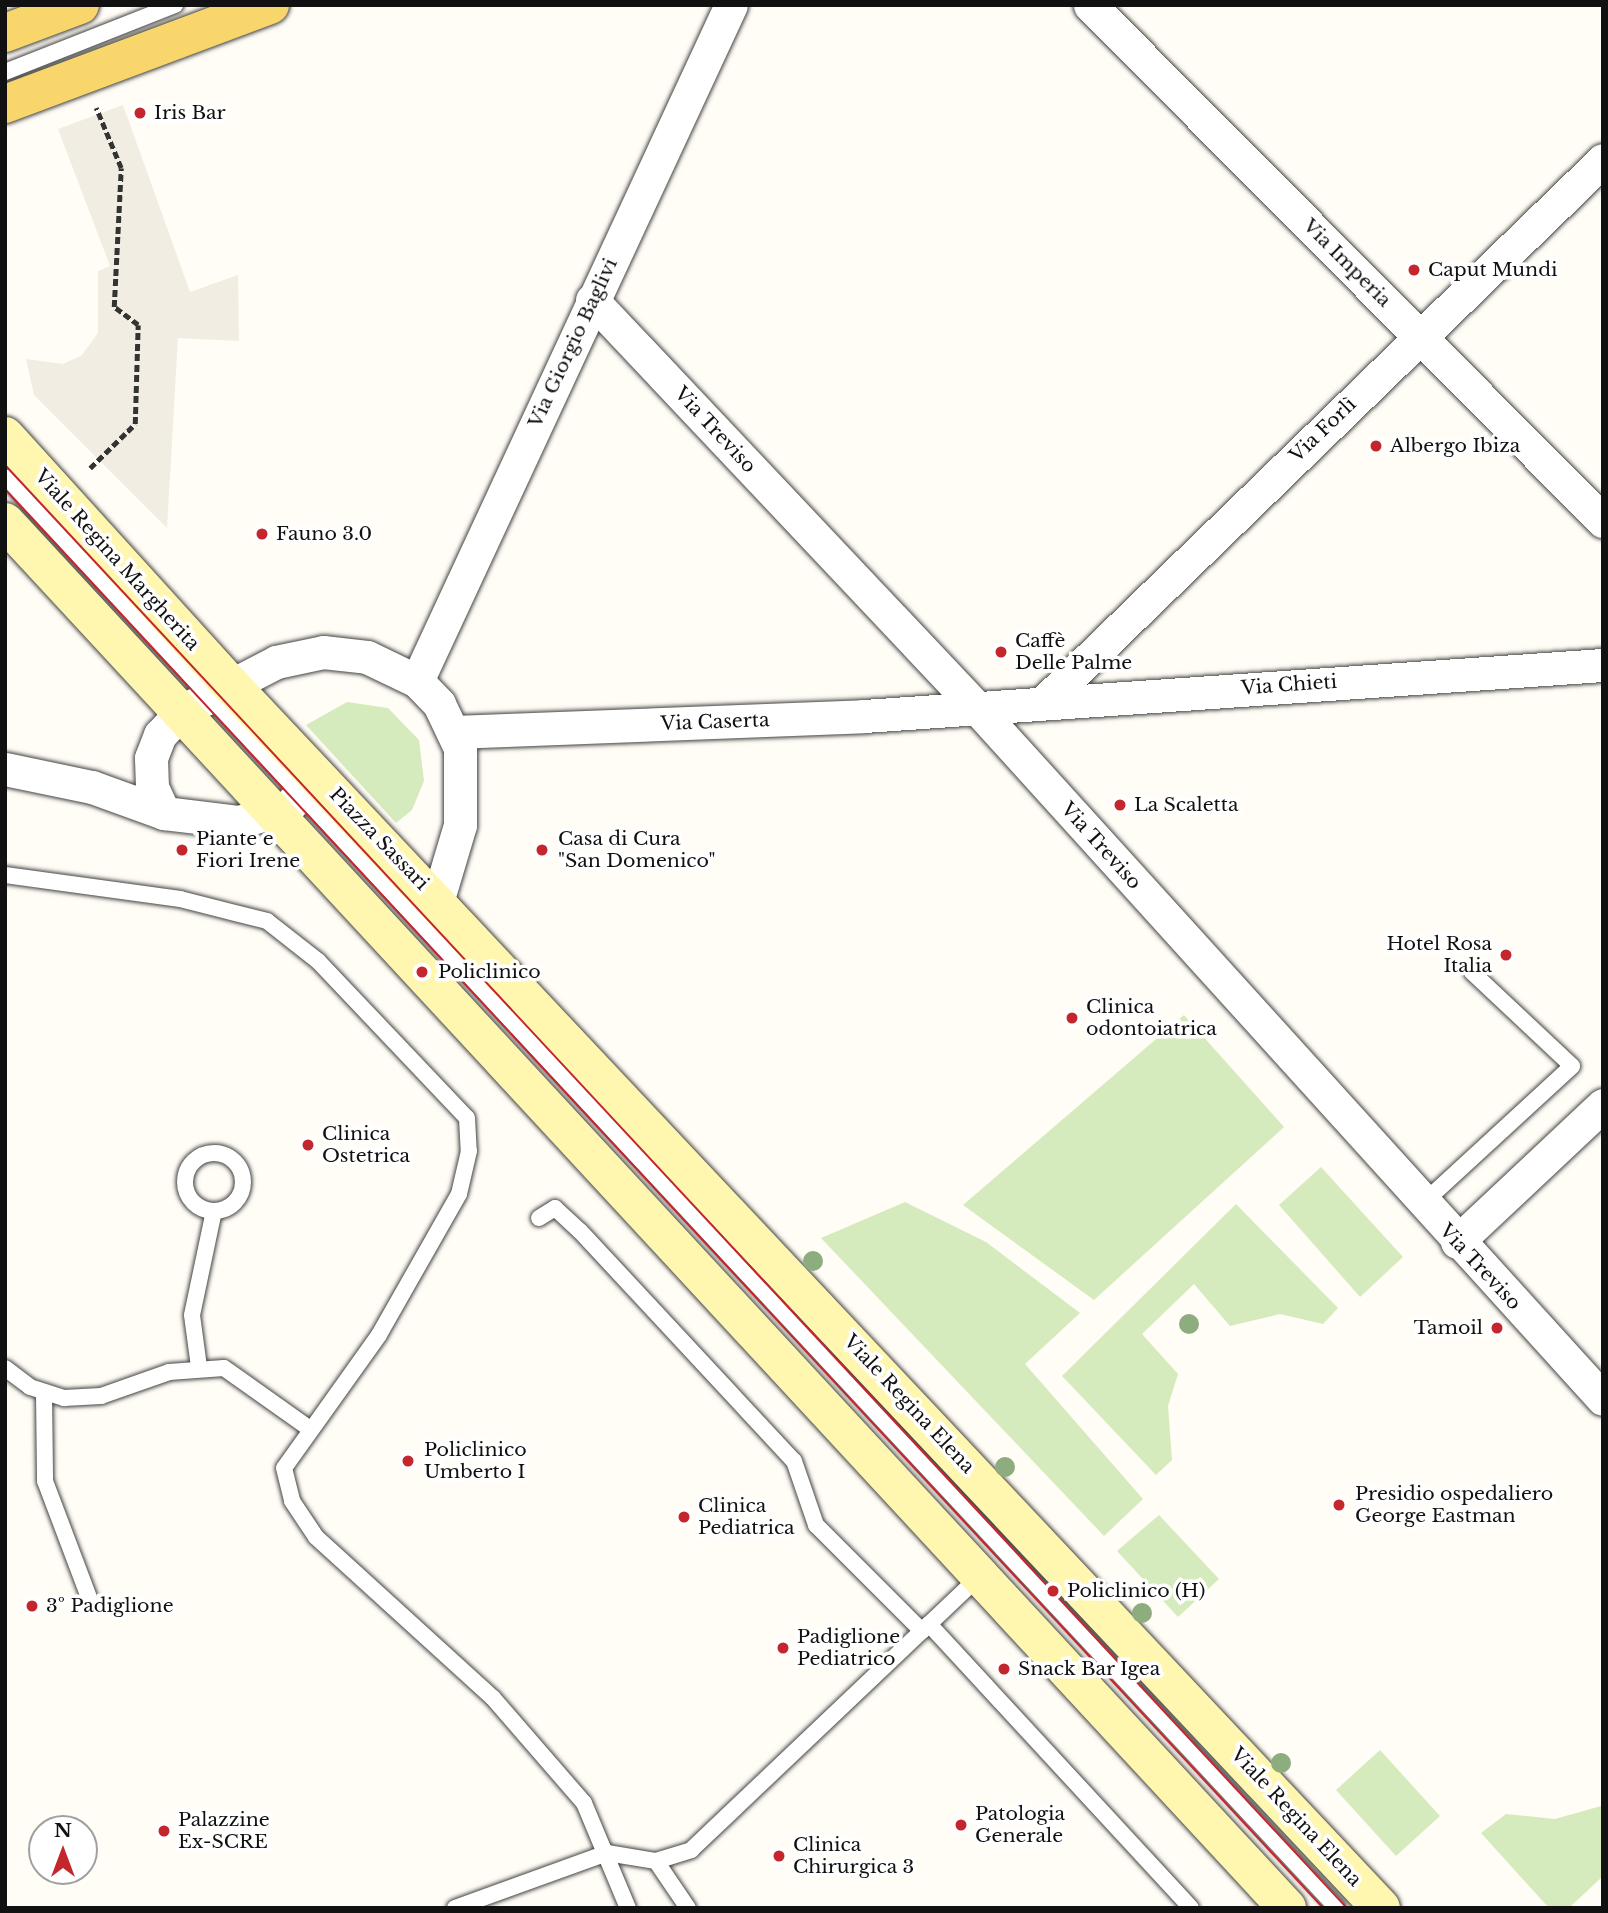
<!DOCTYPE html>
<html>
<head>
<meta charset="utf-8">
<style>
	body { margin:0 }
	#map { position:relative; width:1608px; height:1913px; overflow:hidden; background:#fffdf5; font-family:"Libre Baskerville",serif }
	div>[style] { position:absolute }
	.green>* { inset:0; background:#d5ebbd }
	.plaza>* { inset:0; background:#f1ede2 }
	.path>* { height:4.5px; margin-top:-2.25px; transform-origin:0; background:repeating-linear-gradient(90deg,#333 0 7px,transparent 0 10.5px) }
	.roads { filter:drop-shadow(0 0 2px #444) drop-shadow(0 0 2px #444) }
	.lane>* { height:16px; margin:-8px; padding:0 8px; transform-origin:8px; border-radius:8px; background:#fff }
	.lane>.ring { margin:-8px; padding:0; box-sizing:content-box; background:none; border:16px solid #fff; border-radius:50% }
	.street>* { height:33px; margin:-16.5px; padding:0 16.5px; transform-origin:16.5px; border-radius:16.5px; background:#fff }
	.secondary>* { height:38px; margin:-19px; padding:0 19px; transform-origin:19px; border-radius:19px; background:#fff6b0 }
	.primary>* { height:38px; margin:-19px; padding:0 19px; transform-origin:19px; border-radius:19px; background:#f9d66b }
	.tram>* { height:2px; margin:-1px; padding:0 1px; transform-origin:1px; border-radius:1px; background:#c4262e }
	.trees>* { width:20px; height:20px; margin:-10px; border-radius:50%; background:#8dad7f }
	.dots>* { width:19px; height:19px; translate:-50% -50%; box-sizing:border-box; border:4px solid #fff; border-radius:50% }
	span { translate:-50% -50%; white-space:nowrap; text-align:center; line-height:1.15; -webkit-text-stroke:7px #fff; paint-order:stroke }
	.poi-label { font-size:19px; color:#111 }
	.left { translate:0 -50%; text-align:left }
	.right { translate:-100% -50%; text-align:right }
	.street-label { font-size:19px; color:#111 }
	.frame { position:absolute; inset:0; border:7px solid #111; pointer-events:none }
	.north { position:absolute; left:28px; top:1815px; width:70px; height:70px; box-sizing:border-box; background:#fff; border:2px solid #a0a0a0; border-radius:50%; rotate:0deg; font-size:19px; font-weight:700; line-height:28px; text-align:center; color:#111 }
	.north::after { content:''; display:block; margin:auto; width:24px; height:32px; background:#c4262e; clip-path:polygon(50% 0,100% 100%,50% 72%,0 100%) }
</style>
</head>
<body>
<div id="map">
	<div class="green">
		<i style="clip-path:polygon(347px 702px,388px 708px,419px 740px,424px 781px,412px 810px,396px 823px,306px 725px)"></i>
		<i style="clip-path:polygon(1184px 1015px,1284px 1127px,1094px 1300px,963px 1205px)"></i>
		<i style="clip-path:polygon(1321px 1167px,1403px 1257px,1360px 1297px,1279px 1205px)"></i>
		<i style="clip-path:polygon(905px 1202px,986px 1242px,1080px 1313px,1025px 1364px,1143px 1499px,1104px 1536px,821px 1238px)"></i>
		<i style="clip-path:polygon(1236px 1204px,1338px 1308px,1323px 1324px,1280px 1314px,1230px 1326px,1194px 1284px,1142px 1334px,1178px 1374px,1168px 1406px,1172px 1460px,1156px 1475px,1062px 1376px)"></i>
		<i style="clip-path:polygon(1159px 1515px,1219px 1579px,1178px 1617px,1117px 1551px)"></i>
		<i style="clip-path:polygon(1380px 1750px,1440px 1816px,1396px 1856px,1336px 1790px)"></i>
		<i style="clip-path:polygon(1601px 1806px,1603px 1876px,1569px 1908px,1549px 1908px,1481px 1833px,1506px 1814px,1555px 1819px)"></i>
	</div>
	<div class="plaza">
		<i style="clip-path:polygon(123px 105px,190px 292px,238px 275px,239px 341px,178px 338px,167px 528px,34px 395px,26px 359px,63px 364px,82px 355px,98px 333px,98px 271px,110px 266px,58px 129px)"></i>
	</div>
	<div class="path">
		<i style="left:90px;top:468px;width:63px;rotate:-44.4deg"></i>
		<i style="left:135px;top:424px;width:99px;rotate:-88.3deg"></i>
		<i style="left:138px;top:325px;width:30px;rotate:-143deg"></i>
		<i style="left:114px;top:307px;width:139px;rotate:-87.1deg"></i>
		<i style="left:121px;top:168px;width:65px;rotate:-112.6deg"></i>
	</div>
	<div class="roads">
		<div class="lane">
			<i style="left:5px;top:72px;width:183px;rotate:-21.5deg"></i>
			<i style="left:5px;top:477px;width:1955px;rotate:47.05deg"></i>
			<i style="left:5px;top:875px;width:177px;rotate:7.8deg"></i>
			<i style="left:180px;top:899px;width:90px;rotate:14.2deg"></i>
			<i style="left:267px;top:921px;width:65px;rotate:38.1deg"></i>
			<i style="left:318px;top:961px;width:216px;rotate:46.5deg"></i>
			<i style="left:467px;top:1118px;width:33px;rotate:87deg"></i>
			<i style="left:469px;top:1151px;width:44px;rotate:103.1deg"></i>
			<i style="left:459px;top:1194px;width:162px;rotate:119.6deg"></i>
			<i style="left:379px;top:1335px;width:163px;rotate:125.5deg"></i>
			<i style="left:284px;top:1468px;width:34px;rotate:76deg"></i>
			<i style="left:292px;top:1501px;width:43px;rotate:56.3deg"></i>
			<i style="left:316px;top:1537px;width:239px;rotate:42.3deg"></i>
			<i style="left:493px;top:1698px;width:139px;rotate:49.1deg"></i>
			<i style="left:584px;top:1803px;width:114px;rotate:67.3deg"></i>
			<i class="ring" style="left:185px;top:1153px;width:42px;height:42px"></i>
			<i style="left:1421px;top:1205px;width:205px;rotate:-42.6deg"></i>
			<i style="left:1572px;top:1066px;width:137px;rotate:-136.8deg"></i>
			<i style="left:539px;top:1218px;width:19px;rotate:-32deg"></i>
			<i style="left:555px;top:1208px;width:34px;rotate:43deg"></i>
			<i style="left:580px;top:1231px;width:314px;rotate:47.1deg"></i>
			<i style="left:794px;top:1461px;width:68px;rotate:71deg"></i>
			<i style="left:816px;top:1525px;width:150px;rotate:45deg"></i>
			<i style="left:199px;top:1367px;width:52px;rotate:-97.7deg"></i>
			<i style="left:192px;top:1315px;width:106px;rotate:-78.1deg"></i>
			<i style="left:5px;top:1368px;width:31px;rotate:37deg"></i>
			<i style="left:30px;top:1387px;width:36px;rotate:18deg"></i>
			<i style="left:64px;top:1398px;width:37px;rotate:-3deg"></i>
			<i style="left:101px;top:1396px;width:72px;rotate:-19.4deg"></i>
			<i style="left:169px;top:1372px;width:55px;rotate:-4.2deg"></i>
			<i style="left:224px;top:1368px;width:105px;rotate:35.3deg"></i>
			<i style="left:44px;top:1394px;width:87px;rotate:89.3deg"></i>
			<i style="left:45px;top:1481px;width:127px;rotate:69.3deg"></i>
			<i style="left:929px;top:1624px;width:386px;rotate:47.3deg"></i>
			<i style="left:656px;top:1861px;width:57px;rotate:55.8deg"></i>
			<i style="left:455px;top:1908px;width:162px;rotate:-19.9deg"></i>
			<i style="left:607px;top:1853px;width:50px;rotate:9.3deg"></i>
			<i style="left:656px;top:1861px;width:37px;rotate:-17deg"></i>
			<i style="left:691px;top:1850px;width:397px;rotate:-43.5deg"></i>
		</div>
		<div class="street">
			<i style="left:1090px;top:5px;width:728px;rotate:45.17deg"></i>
			<i style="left:592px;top:300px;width:558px;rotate:46.67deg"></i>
			<i style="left:975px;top:706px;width:935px;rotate:47.82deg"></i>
			<i style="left:417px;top:681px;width:745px;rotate:-65.09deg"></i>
			<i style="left:1045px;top:701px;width:777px;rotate:-44.11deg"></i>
			<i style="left:454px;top:732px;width:410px;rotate:-2.2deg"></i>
			<i style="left:864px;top:716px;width:741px;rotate:-3.95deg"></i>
			<i style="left:5px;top:769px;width:89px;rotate:11.7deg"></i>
			<i style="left:92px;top:787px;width:77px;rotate:19.9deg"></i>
			<i style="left:164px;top:813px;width:75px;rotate:6.9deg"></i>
			<i style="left:238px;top:822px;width:51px;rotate:-15.9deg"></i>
			<i style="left:287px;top:808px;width:21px;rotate:-47deg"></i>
			<i style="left:301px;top:793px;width:28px;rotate:-71deg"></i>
			<i style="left:164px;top:813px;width:29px;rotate:-115deg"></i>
			<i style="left:152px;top:787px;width:29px;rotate:-92deg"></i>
			<i style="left:151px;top:758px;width:25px;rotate:-69deg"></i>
			<i style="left:160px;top:735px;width:33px;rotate:-47deg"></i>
			<i style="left:182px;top:711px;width:106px;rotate:-27.5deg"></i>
			<i style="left:276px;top:662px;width:48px;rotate:-12deg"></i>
			<i style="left:323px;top:652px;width:44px;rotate:6.5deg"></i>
			<i style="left:367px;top:657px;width:55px;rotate:25.6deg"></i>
			<i style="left:417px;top:681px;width:32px;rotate:46deg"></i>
			<i style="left:439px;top:704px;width:49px;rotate:64.5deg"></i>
			<i style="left:460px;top:748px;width:77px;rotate:90deg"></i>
			<i style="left:460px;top:825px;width:77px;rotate:106.6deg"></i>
			<i style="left:1457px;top:1242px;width:200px;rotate:-43.2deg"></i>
		</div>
		<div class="secondary">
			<i style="left:5px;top:436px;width:335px;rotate:47.8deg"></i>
			<i style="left:230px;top:684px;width:1680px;rotate:46.76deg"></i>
			<i style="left:5px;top:522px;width:1888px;rotate:47.23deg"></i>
		</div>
		<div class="primary">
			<i style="left:5px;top:33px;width:80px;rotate:-20.5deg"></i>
			<i style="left:5px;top:104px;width:283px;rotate:-20.5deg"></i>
		</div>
	</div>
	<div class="tram">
		<i style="left:5px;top:465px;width:1971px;rotate:47.08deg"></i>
		<i style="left:5px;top:489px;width:1937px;rotate:47.11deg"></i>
	</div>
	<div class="trees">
		<i style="left:813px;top:1261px"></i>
		<i style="left:1189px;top:1324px"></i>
		<i style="left:1005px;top:1467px"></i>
		<i style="left:1142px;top:1613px"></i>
		<i style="left:1281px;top:1763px"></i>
	</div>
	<div class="dots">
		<i style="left:140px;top:113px;background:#c4262e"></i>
		<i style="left:1414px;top:270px;background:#c4262e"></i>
		<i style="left:1376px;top:446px;background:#c4262e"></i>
		<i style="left:262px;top:534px;background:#c4262e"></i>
		<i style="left:1001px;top:652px;background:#c4262e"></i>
		<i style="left:1120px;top:805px;background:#c4262e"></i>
		<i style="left:182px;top:850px;background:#c4262e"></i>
		<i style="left:542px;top:850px;background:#c4262e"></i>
		<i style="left:1506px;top:955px;background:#c4262e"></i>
		<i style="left:422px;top:972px;background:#c4262e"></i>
		<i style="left:1072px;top:1018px;background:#c4262e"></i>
		<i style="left:308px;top:1145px;background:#c4262e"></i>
		<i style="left:1497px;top:1328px;background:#c4262e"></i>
		<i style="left:408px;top:1461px;background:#c4262e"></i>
		<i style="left:1339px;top:1505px;background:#c4262e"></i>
		<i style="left:684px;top:1517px;background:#c4262e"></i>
		<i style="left:1053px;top:1591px;background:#c4262e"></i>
		<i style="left:32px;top:1606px;background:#c4262e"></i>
		<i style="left:783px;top:1648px;background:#c4262e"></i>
		<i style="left:1004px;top:1669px;background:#c4262e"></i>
		<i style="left:961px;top:1825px;background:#c4262e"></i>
		<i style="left:164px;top:1831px;background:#c4262e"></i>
		<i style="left:779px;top:1856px;background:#c4262e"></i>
	</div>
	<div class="poi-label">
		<span class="left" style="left:154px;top:113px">Iris Bar</span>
		<span class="left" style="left:1428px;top:270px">Caput Mundi</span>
		<span class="left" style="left:1390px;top:446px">Albergo Ibiza</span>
		<span class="left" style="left:276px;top:534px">Fauno 3.0</span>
		<span class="left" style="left:1015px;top:652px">Caffè<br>Delle Palme</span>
		<span class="left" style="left:1134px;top:805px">La Scaletta</span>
		<span class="left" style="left:196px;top:850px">Piante e<br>Fiori Irene</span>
		<span class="left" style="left:558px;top:850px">Casa di Cura<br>"San Domenico"</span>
		<span class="right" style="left:1492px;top:955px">Hotel Rosa<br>Italia</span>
		<span class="left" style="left:438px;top:972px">Policlinico</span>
		<span class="left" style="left:1086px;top:1018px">Clinica<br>odontoiatrica</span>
		<span class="left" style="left:322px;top:1145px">Clinica<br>Ostetrica</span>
		<span class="right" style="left:1483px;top:1328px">Tamoil</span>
		<span class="left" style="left:424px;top:1461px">Policlinico<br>Umberto I</span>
		<span class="left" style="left:1355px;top:1505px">Presidio ospedaliero<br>George Eastman</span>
		<span class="left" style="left:698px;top:1517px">Clinica<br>Pediatrica</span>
		<span class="left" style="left:1067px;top:1591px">Policlinico (H)</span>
		<span class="left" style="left:46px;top:1606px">3º Padiglione</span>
		<span class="left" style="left:797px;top:1648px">Padiglione<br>Pediatrico</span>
		<span class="left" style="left:1018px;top:1669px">Snack Bar Igea</span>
		<span class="left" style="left:975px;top:1825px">Patologia<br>Generale</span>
		<span class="left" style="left:178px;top:1831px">Palazzine<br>Ex-SCRE</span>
		<span class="left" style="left:793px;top:1856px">Clinica<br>Chirurgica 3</span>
	</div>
	<div class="street-label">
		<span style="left:1347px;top:263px;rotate:45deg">Via Imperia</span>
		<span style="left:573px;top:343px;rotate:-65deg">Via Giorgio Baglivi</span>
		<span style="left:715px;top:430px;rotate:47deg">Via Treviso</span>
		<span style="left:1323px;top:430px;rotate:-44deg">Via Forlì</span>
		<span style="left:117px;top:560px;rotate:48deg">Viale Regina Margherita</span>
		<span style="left:1289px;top:685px;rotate:-4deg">Via Chieti</span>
		<span style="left:715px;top:722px;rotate:-2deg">Via Caserta</span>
		<span style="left:379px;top:839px;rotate:46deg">Piazza Sassari</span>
		<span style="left:1101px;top:846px;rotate:48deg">Via Treviso</span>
		<span style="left:1480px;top:1267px;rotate:47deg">Via Treviso</span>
		<span style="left:909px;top:1404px;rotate:47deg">Viale Regina Elena</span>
		<span style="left:1296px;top:1817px;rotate:47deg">Viale Regina Elena</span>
	</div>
	<div class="frame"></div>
	<div class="north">N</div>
</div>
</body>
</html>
